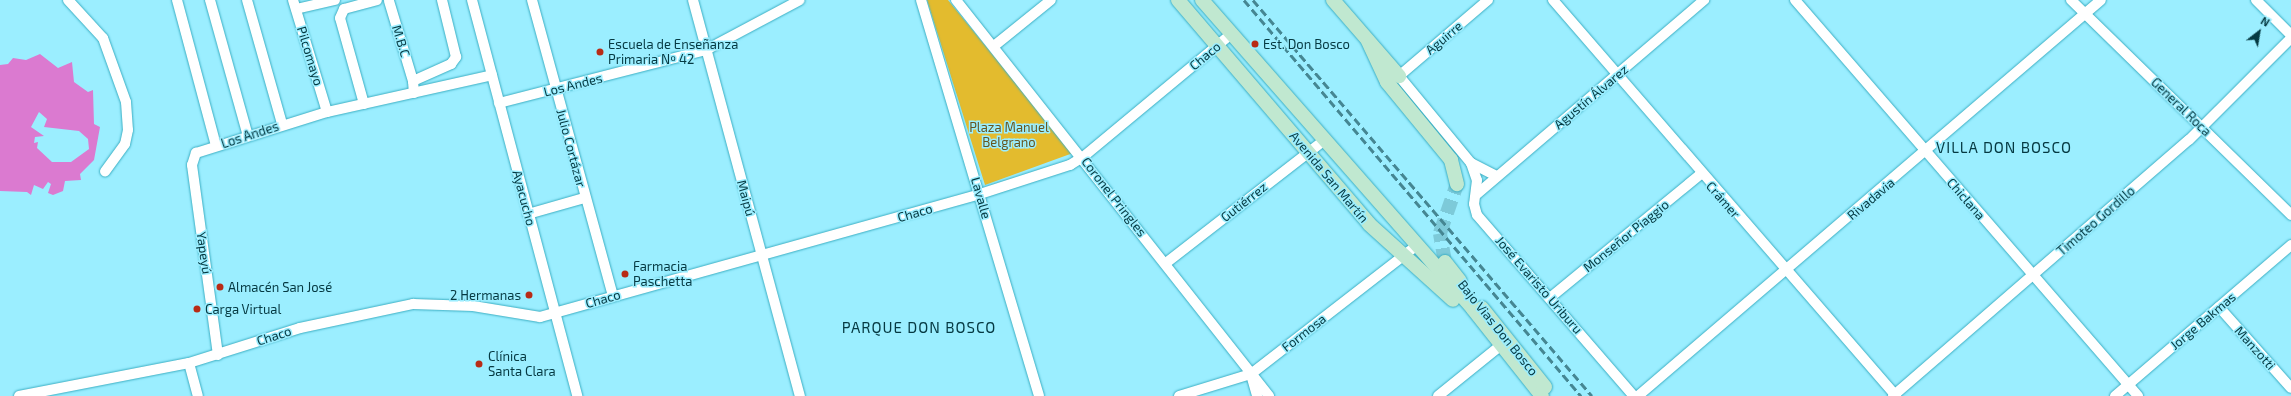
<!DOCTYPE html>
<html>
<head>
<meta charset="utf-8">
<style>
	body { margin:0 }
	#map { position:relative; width:2291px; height:396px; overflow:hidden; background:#9beeff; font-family:"Exo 2",sans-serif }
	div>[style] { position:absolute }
	.green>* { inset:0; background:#e3bb2e }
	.water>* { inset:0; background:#db7ad0 }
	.secondary-tunnel>* { height:14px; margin-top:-7px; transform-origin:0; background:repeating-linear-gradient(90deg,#7dcad9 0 14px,transparent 0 21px) }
	.roads { filter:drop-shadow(0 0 1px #3baec3) drop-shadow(0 0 1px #3baec3) }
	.street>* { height:10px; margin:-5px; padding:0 5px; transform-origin:5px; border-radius:5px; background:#fff }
	.secondary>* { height:14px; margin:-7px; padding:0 7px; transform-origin:7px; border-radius:7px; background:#c0e8d0 }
	.rail>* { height:3px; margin-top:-1.5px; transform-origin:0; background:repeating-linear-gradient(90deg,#458692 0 8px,transparent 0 12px) }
	.dots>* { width:11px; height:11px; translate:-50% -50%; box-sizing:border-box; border:2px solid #9beeff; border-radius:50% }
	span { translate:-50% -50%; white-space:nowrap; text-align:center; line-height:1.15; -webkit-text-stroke:3px #9beeff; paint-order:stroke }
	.street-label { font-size:13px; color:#053942 }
	.poi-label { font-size:13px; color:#053942 }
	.left { translate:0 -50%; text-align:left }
	.right { translate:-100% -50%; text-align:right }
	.park-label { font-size:13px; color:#67561f }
	.quarter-label { font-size:15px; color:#053942; letter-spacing:1px }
	.north { position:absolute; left:2239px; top:12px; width:40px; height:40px; -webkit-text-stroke:3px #9beeff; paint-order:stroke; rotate:31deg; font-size:11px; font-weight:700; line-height:16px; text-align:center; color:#053942 }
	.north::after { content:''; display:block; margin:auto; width:14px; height:18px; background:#053942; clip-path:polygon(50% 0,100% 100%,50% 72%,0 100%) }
</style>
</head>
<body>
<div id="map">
	<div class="green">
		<i style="clip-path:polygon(927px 0,948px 0,1073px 153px,985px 185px)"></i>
	</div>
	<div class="water">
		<i style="clip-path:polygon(evenodd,40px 54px,58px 68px,72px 62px,74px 82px,88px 92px,93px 90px,94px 124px,100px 127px,94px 160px,80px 174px,81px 180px,65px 181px,63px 191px,53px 195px,48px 193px,51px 184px,48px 182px,43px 189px,34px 185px,31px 195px,27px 192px,0 191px,0 65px,8px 64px,13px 58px,26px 60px,40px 54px,39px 112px,47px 119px,44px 127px,79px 131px,88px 139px,89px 149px,71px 162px,52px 162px,37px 148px,38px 142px,34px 143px,35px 137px,44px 136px,31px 127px,39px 112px)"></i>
	</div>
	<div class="secondary-tunnel">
		<i style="left:1445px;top:262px;width:29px;rotate:-100deg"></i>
		<i style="left:1440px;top:233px;width:52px;rotate:-70.9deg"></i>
	</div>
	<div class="roads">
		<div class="street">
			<i style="left:68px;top:0;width:52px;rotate:47.4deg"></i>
			<i style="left:103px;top:38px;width:68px;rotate:70.2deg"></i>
			<i style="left:126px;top:102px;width:28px;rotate:86deg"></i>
			<i style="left:128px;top:130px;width:14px;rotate:102deg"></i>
			<i style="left:125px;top:144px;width:34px;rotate:126deg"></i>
			<i style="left:177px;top:0;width:151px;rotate:75deg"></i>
			<i style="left:210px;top:0;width:141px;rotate:74.4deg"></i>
			<i style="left:247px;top:0;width:129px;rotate:74.2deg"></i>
			<i style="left:293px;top:0;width:117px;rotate:73.1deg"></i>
			<i style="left:472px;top:0;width:410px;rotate:75.1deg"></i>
			<i style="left:532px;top:0;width:307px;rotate:74.7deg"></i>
			<i style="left:693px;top:0;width:410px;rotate:74.9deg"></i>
			<i style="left:921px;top:0;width:413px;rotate:73.4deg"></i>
			<i style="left:956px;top:0;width:505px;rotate:51.68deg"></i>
			<i style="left:1488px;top:0;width:117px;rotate:139.5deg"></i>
			<i style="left:1399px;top:76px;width:113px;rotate:50.4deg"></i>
			<i style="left:1471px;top:163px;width:18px;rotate:71deg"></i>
			<i style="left:1477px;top:180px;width:24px;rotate:97deg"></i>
			<i style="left:1474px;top:204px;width:11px;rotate:75deg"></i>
			<i style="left:1477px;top:215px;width:240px;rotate:49.1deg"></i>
			<i style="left:1553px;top:0;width:524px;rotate:49.1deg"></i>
			<i style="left:1795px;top:0;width:524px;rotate:49.1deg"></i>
			<i style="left:2071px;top:0;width:308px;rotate:44.3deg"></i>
			<i style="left:2256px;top:0;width:49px;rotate:45deg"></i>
			<i style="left:389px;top:1px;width:84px;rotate:73.3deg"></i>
			<i style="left:296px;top:9px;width:40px;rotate:-13deg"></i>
			<i style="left:994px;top:46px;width:73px;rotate:-38.9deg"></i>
			<i style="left:414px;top:93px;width:12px;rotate:-95deg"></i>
			<i style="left:413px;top:81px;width:42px;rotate:-24.1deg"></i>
			<i style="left:451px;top:64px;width:9px;rotate:-54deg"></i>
			<i style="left:456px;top:57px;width:59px;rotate:-103.8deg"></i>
			<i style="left:499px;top:103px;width:214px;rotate:-14.4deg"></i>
			<i style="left:706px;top:50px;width:106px;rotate:-28deg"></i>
			<i style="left:364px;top:104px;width:89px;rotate:-105.6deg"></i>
			<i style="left:340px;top:18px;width:10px;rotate:-66deg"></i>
			<i style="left:344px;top:9px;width:34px;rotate:-15deg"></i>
			<i style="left:1471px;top:163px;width:28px;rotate:27deg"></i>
			<i style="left:1477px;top:194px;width:299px;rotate:-40.5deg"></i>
			<i style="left:528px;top:214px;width:58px;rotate:-15.9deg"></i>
			<i style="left:1166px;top:263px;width:199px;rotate:-37.8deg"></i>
			<i style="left:1551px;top:297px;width:194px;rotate:-39.4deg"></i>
			<i style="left:2219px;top:307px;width:108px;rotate:48.4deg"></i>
			<i style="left:218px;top:355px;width:192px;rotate:-97.8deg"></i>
			<i style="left:192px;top:165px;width:13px;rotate:-72deg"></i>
			<i style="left:196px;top:153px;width:137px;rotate:-17.4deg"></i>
			<i style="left:327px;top:112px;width:169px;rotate:-12.6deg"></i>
			<i style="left:189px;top:363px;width:34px;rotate:75deg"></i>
			<i style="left:1252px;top:378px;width:19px;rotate:74deg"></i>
			<i style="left:19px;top:396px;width:173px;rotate:-11deg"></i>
			<i style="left:189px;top:363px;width:116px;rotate:-17.5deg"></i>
			<i style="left:300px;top:328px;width:116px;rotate:-12deg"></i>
			<i style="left:413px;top:304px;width:60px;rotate:1.9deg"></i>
			<i style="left:473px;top:306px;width:68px;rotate:9.3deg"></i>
			<i style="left:540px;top:317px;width:457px;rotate:-15.6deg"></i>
			<i style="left:980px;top:194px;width:95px;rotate:-17.9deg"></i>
			<i style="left:1070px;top:165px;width:15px;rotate:-32deg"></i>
			<i style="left:1083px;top:157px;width:192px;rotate:-39.7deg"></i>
			<i style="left:1179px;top:396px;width:75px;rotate:-17deg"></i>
			<i style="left:1251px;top:374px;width:209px;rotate:-37.8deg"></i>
			<i style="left:1438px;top:396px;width:80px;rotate:-38.9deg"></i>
			<i style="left:1638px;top:396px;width:609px;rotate:-40.54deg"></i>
			<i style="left:1893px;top:396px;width:391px;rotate:-40.9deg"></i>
			<i style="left:2189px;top:140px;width:144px;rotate:-45deg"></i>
			<i style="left:2115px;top:396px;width:232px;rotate:-40.6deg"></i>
		</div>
		<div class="secondary">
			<i style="left:1178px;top:0;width:294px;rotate:49.5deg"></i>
			<i style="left:1369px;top:224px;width:113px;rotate:42.1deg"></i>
			<i style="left:1202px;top:0;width:411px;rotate:48.7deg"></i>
			<i style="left:1473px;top:309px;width:111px;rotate:51.6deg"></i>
			<i style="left:1333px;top:0;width:101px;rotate:49deg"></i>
			<i style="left:1368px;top:41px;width:45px;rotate:65.1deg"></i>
			<i style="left:1387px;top:82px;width:101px;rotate:50.6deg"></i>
			<i style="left:1451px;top:160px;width:25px;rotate:76deg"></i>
			<i style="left:1445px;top:262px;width:24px;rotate:52deg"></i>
			<i style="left:1482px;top:308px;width:101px;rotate:51.4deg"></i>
		</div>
	</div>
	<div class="rail">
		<i style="left:1244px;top:0;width:520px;rotate:49.6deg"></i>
		<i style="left:1253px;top:0;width:521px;rotate:49.43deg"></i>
	</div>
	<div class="dots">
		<i style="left:1255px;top:44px;background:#b82b16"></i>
		<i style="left:600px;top:52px;background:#b82b16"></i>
		<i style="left:625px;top:274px;background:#b82b16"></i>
		<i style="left:220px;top:287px;background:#b82b16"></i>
		<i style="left:529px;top:295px;background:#b82b16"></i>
		<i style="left:197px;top:309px;background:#b82b16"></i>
		<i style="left:479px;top:364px;background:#b82b16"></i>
	</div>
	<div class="street-label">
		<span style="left:1444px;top:38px;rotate:-40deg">Aguirre</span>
		<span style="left:401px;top:41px;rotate:73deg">M.B.C</span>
		<span style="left:310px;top:56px;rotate:73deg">Pilcomayo</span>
		<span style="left:1205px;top:56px;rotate:-40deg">Chaco</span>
		<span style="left:573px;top:85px;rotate:-14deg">Los Andes</span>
		<span style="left:1591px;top:97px;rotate:-40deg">Agustín Álvarez</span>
		<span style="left:2181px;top:107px;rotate:44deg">General Roca</span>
		<span style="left:250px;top:135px;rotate:-18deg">Los Andes</span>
		<span style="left:571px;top:148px;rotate:75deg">Julio Cortázar</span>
		<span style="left:1329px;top:177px;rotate:50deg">Avenida San Martín</span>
		<span style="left:1114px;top:197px;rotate:52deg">Coronel Pringles</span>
		<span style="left:524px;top:198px;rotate:75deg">Ayacucho</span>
		<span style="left:746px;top:198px;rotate:75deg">Maipú</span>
		<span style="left:981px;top:198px;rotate:74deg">Lavalle</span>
		<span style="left:1871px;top:199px;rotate:-40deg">Rivadavia</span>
		<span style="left:1966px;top:199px;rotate:49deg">Chiclana</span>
		<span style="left:1723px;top:200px;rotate:49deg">Crámer</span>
		<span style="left:1244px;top:202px;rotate:-38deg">Gutiérrez</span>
		<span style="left:915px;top:213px;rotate:-16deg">Chaco</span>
		<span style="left:2096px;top:221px;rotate:-41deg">Timoteo Gordillo</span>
		<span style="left:1626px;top:236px;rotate:-39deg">Monseñor Piaggio</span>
		<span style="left:204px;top:253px;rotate:82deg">Yapeyú</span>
		<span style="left:1539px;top:285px;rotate:49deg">José Evaristo Uriburu</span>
		<span style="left:603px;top:299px;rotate:-16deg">Chaco</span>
		<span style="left:2203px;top:321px;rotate:-40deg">Jorge Bakmas</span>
		<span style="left:1498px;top:328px;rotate:51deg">Bajo Vias Don Bosco</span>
		<span style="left:1304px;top:333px;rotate:-38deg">Formosa</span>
		<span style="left:274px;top:336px;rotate:-18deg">Chaco</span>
		<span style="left:2255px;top:348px;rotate:48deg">Manzotti</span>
	</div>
	<div class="poi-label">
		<span class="left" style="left:1263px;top:44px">Est. Don Bosco</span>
		<span class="left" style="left:608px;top:52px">Escuela de Enseñanza<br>Primaria Nº 42</span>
		<span class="left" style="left:633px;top:274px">Farmacia<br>Paschetta</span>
		<span class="left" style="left:228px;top:287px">Almacén San José</span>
		<span class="right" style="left:521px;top:295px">2 Hermanas</span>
		<span class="left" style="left:205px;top:309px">Carga Virtual</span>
		<span class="left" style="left:488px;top:364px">Clínica<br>Santa Clara</span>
	</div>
	<div class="park-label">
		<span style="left:1009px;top:135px">Plaza Manuel<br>Belgrano</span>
	</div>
	<div class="quarter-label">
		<span style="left:2004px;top:148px">VILLA DON BOSCO</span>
		<span style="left:919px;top:328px">PARQUE DON BOSCO</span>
	</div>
	<div class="north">N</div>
</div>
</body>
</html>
